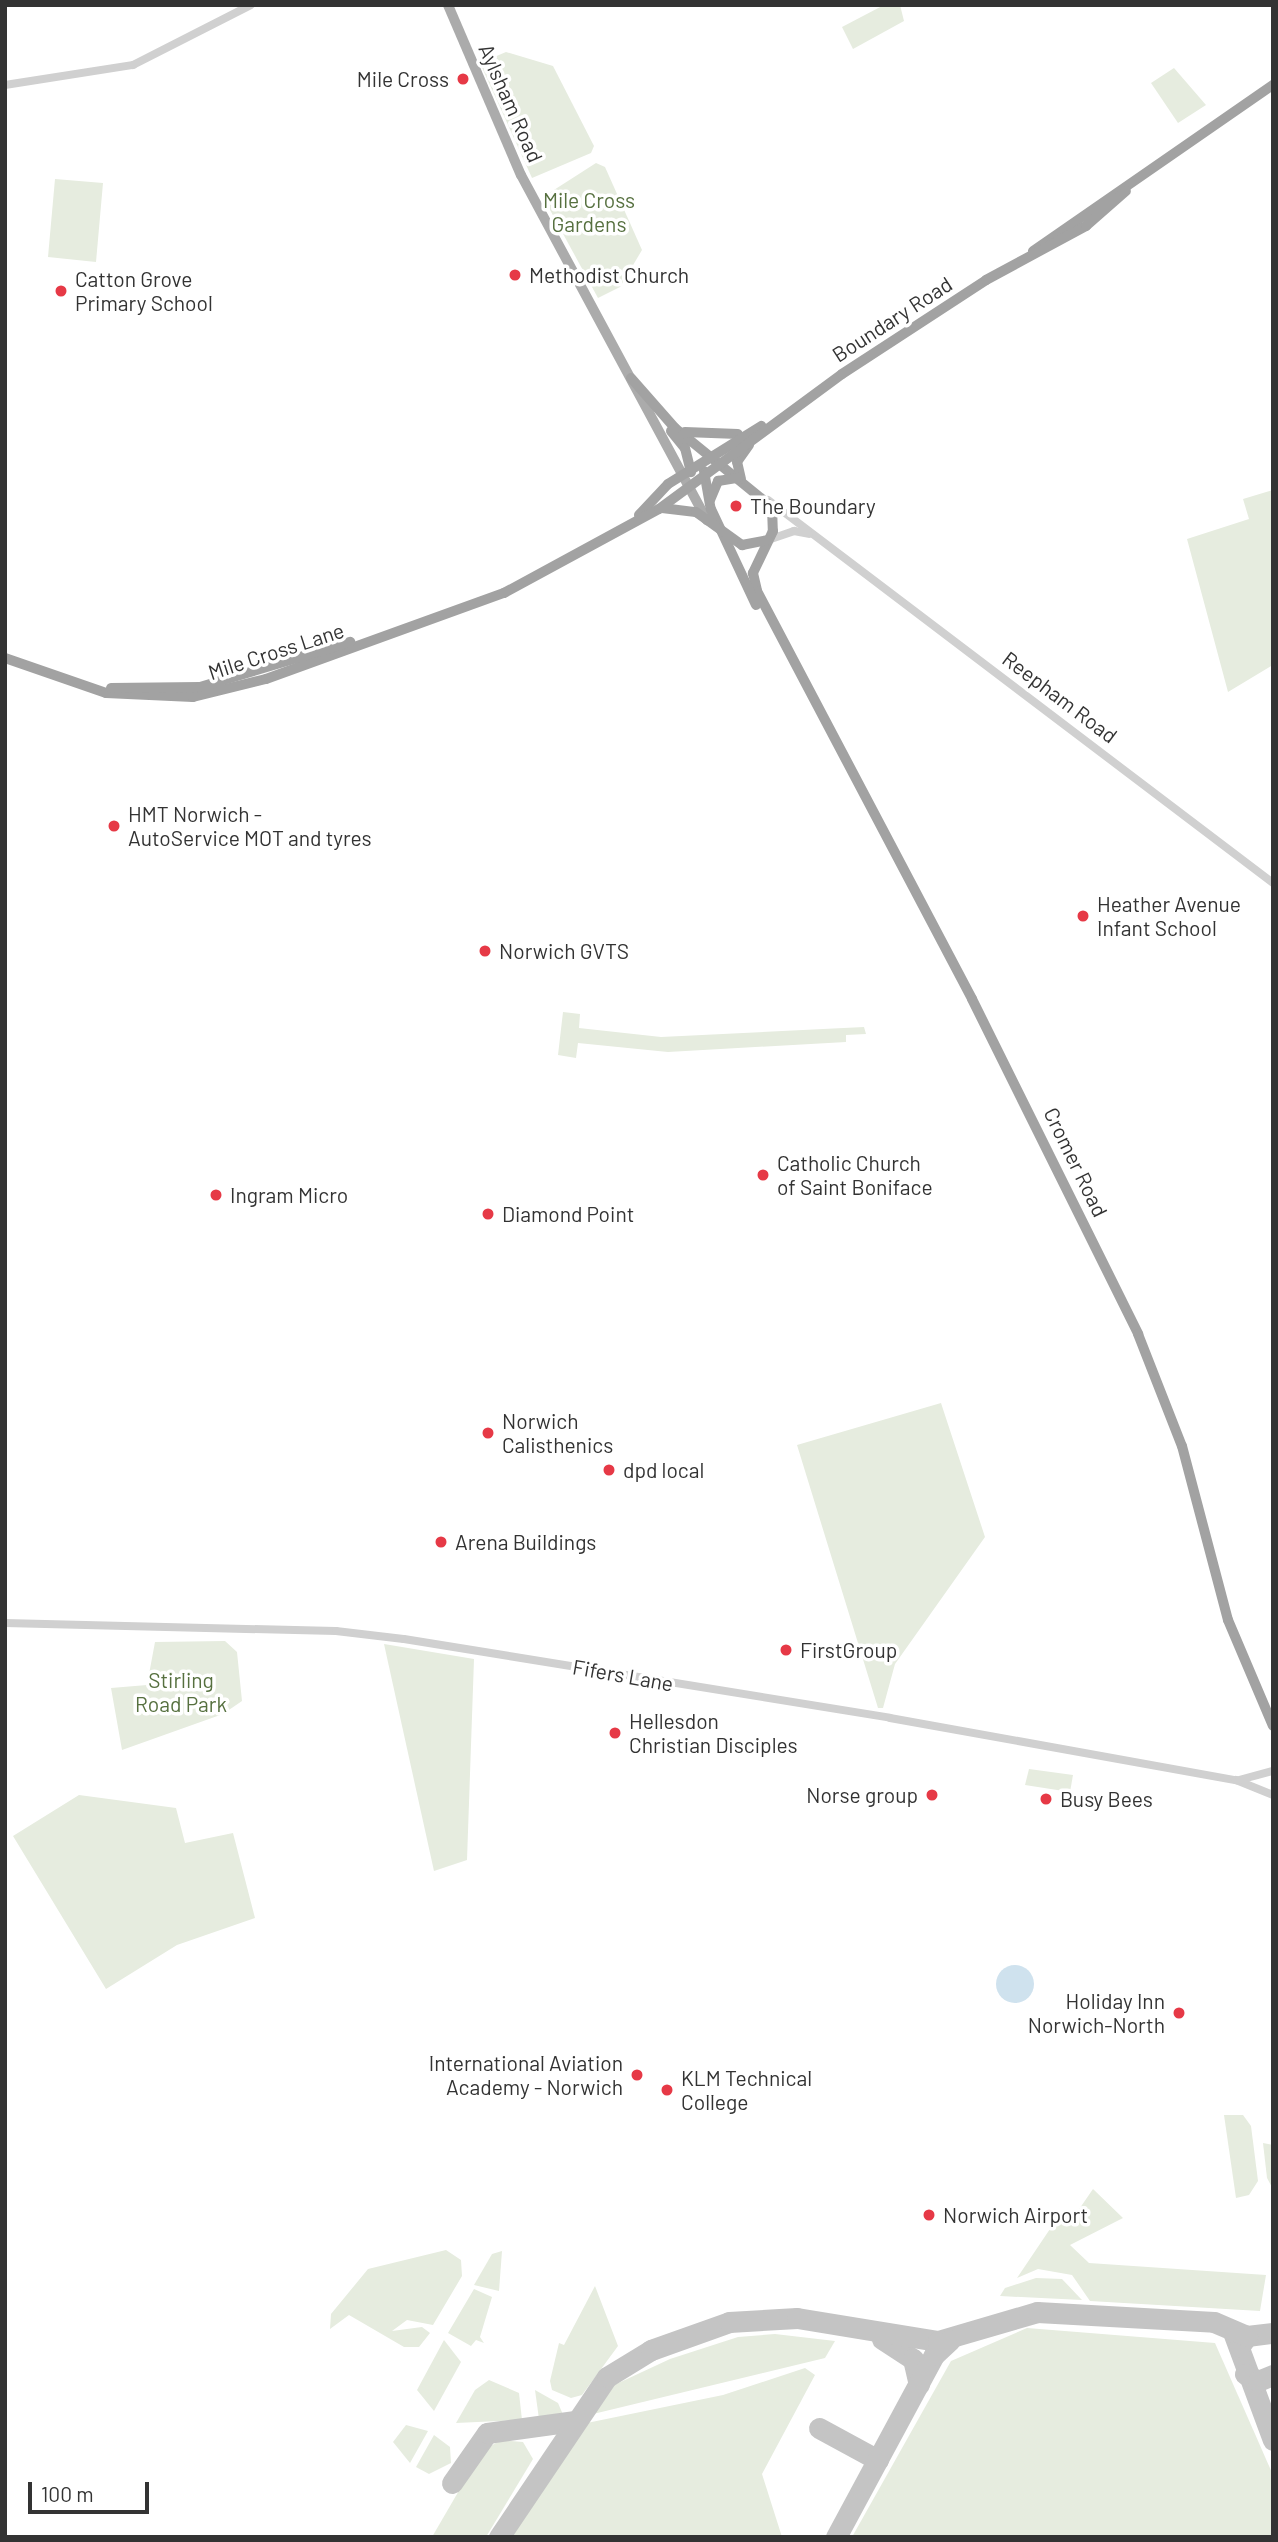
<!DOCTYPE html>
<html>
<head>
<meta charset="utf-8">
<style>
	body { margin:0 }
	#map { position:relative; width:1278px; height:2542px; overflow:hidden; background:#fff; font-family:Barlow,sans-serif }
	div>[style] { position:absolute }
	.green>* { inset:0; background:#e6ecdf }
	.water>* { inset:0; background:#cfe2ee }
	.round { border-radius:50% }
	.taxiway>* { height:21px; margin:-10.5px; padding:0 10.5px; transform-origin:10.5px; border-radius:10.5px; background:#c4c4c4 }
	.tertiary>* { height:8px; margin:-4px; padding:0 4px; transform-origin:4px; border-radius:4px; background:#d0d0d0 }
	.primary>* { height:10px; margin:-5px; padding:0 5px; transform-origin:5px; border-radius:5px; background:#ababab }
	.trunk>* { height:10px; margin:-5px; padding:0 5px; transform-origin:5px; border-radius:5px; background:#a2a2a2 }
	.dots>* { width:19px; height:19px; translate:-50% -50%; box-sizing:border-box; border:4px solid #fff; border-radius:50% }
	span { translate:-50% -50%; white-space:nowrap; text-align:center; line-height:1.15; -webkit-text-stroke:7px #fff; paint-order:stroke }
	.poi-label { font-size:21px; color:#333 }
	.right { translate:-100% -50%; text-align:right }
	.left { translate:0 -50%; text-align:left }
	.street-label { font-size:21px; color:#333 }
	.park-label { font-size:21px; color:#56703f }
	.frame { position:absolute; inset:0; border:7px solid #333; pointer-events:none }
	.scale { position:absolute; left:28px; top:2482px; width:121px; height:32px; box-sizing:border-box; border:4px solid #333; border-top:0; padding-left:9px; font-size:21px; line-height:24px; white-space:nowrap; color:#333; -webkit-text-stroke:5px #fff; paint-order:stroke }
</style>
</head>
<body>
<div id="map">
	<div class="green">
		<i style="clip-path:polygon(884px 5px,900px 5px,904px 21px,853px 49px,842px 27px)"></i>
		<i style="clip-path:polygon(506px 52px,553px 66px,594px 146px,591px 153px,532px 178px,480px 63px)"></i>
		<i style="clip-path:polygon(1174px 68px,1206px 105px,1178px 123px,1151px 83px)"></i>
		<i style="clip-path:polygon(596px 163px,605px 167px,642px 250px,620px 287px,598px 298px,543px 197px)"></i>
		<i style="clip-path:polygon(55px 179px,103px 183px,96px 262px,48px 257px)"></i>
		<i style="clip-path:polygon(1273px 490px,1273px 665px,1228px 692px,1187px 539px,1249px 519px,1243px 499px)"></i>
		<i style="clip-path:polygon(563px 1012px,580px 1014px,579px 1028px,661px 1037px,864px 1027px,866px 1034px,846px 1035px,846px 1042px,668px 1052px,578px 1043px,576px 1058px,558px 1055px)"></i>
		<i style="clip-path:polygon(941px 1403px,985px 1537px,895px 1664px,883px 1708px,878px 1708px,797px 1445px)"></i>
		<i style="clip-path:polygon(225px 1641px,237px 1652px,242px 1701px,223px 1714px,122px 1750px,111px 1688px,147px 1685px,155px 1642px)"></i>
		<i style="clip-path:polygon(384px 1644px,474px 1659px,467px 1860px,434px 1871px)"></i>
		<i style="clip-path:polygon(1029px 1769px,1073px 1775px,1070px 1792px,1025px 1785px)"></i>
		<i style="clip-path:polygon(79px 1795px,176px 1808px,185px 1843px,233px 1833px,255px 1918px,177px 1945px,106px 1989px,13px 1836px)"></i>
		<i style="clip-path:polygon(1224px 2115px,1243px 2115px,1251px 2126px,1258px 2181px,1249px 2195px,1236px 2198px)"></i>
		<i style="clip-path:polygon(1263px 2143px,1273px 2145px,1273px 2189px,1267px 2178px)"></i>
		<i style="clip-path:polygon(1093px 2189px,1123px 2218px,1070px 2245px,1089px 2263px,1266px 2275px,1260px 2311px,1090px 2301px,1072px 2275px,1038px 2269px,1017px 2278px,1052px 2226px,1073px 2218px)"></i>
		<i style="clip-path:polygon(446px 2250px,461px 2260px,462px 2276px,433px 2325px,407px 2320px,392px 2331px,422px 2327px,430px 2333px,419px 2347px,404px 2347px,349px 2315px,330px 2329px,331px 2314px,368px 2269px)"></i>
		<i style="clip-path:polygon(502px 2251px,499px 2291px,474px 2285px,492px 2254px)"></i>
		<i style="clip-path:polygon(1036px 2278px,1062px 2279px,1082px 2300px,1000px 2296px,1005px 2288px)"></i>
		<i style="clip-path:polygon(595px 2286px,618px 2346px,582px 2395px,571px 2398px,552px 2390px,550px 2381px,559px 2343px,564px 2345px)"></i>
		<i style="clip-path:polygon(474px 2289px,492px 2297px,480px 2337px,484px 2343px,476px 2340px,471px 2346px,448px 2333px)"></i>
		<i style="clip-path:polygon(1027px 2328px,1215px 2343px,1273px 2475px,1273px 2537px,852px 2537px,951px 2361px)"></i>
		<i style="clip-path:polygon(775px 2334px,835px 2341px,825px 2358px,589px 2415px,612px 2386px,670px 2359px,738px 2337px)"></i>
		<i style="clip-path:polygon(444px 2340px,461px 2362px,434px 2411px,417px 2390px)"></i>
		<i style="clip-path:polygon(805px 2368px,815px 2375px,762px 2474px,782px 2537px,507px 2537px,582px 2424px,723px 2395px)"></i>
		<i style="clip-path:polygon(489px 2380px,519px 2393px,522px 2420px,456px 2423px,475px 2390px)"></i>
		<i style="clip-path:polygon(535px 2390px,558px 2403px,564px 2417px,539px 2419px)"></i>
		<i style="clip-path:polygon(406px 2425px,428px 2431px,410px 2463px,393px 2442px)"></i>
		<i style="clip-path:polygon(434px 2435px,450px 2447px,451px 2463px,429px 2474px,416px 2467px)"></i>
		<i style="clip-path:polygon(501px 2440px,523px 2442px,533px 2459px,486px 2537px,432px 2537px,482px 2451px)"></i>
	</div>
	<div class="water">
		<i class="round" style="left:996px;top:1965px;width:38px;height:38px"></i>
	</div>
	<div class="taxiway">
		<i style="left:1233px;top:2332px;width:115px;rotate:69.7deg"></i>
		<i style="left:882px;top:2339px;width:37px;rotate:33deg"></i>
		<i style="left:913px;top:2359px;width:26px;rotate:77deg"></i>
		<i style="left:1239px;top:2347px;width:14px;rotate:-54deg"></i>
		<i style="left:1247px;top:2336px;width:26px;rotate:-7deg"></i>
		<i style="left:1245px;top:2374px;width:15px;rotate:28deg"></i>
		<i style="left:1258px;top:2381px;width:16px;rotate:-22deg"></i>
		<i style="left:819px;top:2428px;width:67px;rotate:28.5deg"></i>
		<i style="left:452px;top:2483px;width:61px;rotate:-55deg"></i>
		<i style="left:487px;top:2433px;width:89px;rotate:-7.8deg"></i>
		<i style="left:499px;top:2537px;width:193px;rotate:-56deg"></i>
		<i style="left:607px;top:2377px;width:52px;rotate:-31.5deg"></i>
		<i style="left:651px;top:2350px;width:83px;rotate:-19.7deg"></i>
		<i style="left:729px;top:2322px;width:68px;rotate:-3.4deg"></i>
		<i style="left:797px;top:2318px;width:143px;rotate:9.3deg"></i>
		<i style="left:938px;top:2341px;width:103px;rotate:-16.3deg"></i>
		<i style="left:1037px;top:2312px;width:177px;rotate:3.2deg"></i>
		<i style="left:1214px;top:2322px;width:36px;rotate:23deg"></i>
		<i style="left:836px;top:2537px;width:207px;rotate:-61.7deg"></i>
		<i style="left:934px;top:2355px;width:22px;rotate:-43deg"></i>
	</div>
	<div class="tertiary">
		<i style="left:5px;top:85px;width:130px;rotate:-8.9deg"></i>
		<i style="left:133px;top:65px;width:132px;rotate:-27deg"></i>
		<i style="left:768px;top:500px;width:634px;rotate:37.18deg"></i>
		<i style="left:768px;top:540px;width:28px;rotate:-19deg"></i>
		<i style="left:794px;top:531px;width:15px;rotate:11deg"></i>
		<i style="left:5px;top:1623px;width:331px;rotate:1.4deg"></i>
		<i style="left:336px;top:1631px;width:68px;rotate:6.7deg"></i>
		<i style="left:404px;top:1639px;width:492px;rotate:9.2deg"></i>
		<i style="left:890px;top:1718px;width:352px;rotate:10.2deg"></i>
		<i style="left:1236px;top:1780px;width:40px;rotate:22deg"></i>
		<i style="left:1239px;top:1780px;width:35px;rotate:-15deg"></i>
	</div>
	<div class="primary">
		<i style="left:448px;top:5px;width:185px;rotate:66.8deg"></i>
		<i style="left:521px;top:175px;width:392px;rotate:61.7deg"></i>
	</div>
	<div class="trunk">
		<i style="left:1033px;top:251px;width:292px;rotate:-34.7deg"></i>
		<i style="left:631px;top:378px;width:67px;rotate:48.7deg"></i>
		<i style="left:675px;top:428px;width:125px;rotate:39.2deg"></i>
		<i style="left:772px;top:507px;width:24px;rotate:88deg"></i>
		<i style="left:773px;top:531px;width:47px;rotate:115.5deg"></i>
		<i style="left:753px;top:573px;width:18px;rotate:77deg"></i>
		<i style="left:757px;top:591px;width:461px;rotate:62.2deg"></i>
		<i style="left:972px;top:999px;width:374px;rotate:63.6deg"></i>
		<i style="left:1138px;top:1334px;width:120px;rotate:68.6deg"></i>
		<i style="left:1182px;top:1446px;width:180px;rotate:75.2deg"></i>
		<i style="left:1228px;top:1620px;width:115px;rotate:67deg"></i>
		<i style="left:671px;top:431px;width:22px;rotate:51deg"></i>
		<i style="left:685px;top:448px;width:25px;rotate:76deg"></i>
		<i style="left:685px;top:432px;width:53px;rotate:2.2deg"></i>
		<i style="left:704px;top:471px;width:39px;rotate:80deg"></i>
		<i style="left:711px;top:509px;width:106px;rotate:64.9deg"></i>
		<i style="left:741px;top:479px;width:17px;rotate:-103deg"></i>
		<i style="left:737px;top:462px;width:21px;rotate:-55deg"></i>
		<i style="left:710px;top:500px;width:21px;rotate:-67deg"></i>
		<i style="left:718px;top:481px;width:20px;rotate:-9deg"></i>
		<i style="left:662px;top:508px;width:34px;rotate:7deg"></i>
		<i style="left:696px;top:512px;width:57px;rotate:35.7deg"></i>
		<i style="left:742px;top:545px;width:26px;rotate:-11deg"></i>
		<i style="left:639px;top:515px;width:42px;rotate:-46.9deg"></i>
		<i style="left:668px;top:484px;width:110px;rotate:-31.9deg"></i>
		<i style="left:5px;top:658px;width:107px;rotate:19.1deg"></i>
		<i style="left:106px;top:693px;width:87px;rotate:2.6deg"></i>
		<i style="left:193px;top:697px;width:75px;rotate:-13.9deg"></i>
		<i style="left:266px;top:679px;width:253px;rotate:-19.9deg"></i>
		<i style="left:504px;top:593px;width:176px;rotate:-28.5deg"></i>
		<i style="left:659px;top:509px;width:227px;rotate:-36.4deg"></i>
		<i style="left:842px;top:374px;width:172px;rotate:-33.1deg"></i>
		<i style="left:986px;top:280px;width:114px;rotate:-28.4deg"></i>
		<i style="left:1086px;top:226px;width:53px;rotate:-41.2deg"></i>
		<i style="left:111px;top:688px;width:89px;rotate:-0.6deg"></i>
		<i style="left:200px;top:687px;width:157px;rotate:-16.7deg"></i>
	</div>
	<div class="dots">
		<i style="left:463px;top:79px;background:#e63946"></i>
		<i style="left:515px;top:275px;background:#e63946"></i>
		<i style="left:61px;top:291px;background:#e63946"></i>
		<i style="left:736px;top:506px;background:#e63946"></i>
		<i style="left:114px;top:826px;background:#e63946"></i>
		<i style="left:1083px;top:916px;background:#e63946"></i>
		<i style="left:485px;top:951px;background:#e63946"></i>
		<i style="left:763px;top:1175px;background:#e63946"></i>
		<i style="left:216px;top:1195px;background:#e63946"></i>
		<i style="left:488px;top:1214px;background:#e63946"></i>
		<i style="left:488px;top:1433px;background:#e63946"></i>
		<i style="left:609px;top:1470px;background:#e63946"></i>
		<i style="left:441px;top:1542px;background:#e63946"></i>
		<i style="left:786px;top:1650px;background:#e63946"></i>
		<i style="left:615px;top:1733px;background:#e63946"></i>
		<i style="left:932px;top:1795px;background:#e63946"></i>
		<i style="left:1046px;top:1799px;background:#e63946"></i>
		<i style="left:1179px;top:2013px;background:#e63946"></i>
		<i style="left:637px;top:2075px;background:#e63946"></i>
		<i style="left:667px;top:2090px;background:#e63946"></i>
		<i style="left:929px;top:2215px;background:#e63946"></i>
	</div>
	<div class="poi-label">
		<span class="right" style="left:449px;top:79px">Mile Cross</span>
		<span class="left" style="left:529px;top:275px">Methodist Church</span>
		<span class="left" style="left:75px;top:291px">Catton Grove<br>Primary School</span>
		<span class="left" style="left:750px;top:506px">The Boundary</span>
		<span class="left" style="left:128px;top:826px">HMT Norwich -<br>AutoService MOT and tyres</span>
		<span class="left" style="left:1097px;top:916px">Heather Avenue<br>Infant School</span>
		<span class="left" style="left:499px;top:951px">Norwich GVTS</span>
		<span class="left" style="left:777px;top:1175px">Catholic Church<br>of Saint Boniface</span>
		<span class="left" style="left:230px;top:1195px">Ingram Micro</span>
		<span class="left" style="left:502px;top:1214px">Diamond Point</span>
		<span class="left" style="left:502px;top:1433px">Norwich<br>Calisthenics</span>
		<span class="left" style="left:623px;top:1470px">dpd local</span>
		<span class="left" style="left:455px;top:1542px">Arena Buildings</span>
		<span class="left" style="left:800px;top:1650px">FirstGroup</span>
		<span class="left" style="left:629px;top:1733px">Hellesdon<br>Christian Disciples</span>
		<span class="right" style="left:918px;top:1795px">Norse group</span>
		<span class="left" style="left:1060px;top:1799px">Busy Bees</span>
		<span class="right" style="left:1165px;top:2013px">Holiday Inn<br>Norwich-North</span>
		<span class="right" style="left:623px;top:2075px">International Aviation<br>Academy - Norwich</span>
		<span class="left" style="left:681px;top:2090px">KLM Technical<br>College</span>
		<span class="left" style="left:943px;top:2215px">Norwich Airport</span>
	</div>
	<div class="street-label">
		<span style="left:511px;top:103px;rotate:66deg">Aylsham Road</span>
		<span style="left:892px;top:319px;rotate:-33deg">Boundary Road</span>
		<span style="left:276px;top:651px;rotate:-18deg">Mile Cross Lane</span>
		<span style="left:1060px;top:697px;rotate:37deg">Reepham Road</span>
		<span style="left:1076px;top:1162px;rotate:64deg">Cromer Road</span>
		<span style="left:623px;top:1675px;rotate:10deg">Fifers Lane</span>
	</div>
	<div class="park-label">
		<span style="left:589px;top:212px">Mile Cross<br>Gardens</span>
		<span style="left:181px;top:1692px">Stirling<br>Road Park</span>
	</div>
	<div class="frame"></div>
	<div class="scale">100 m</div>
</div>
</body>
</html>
